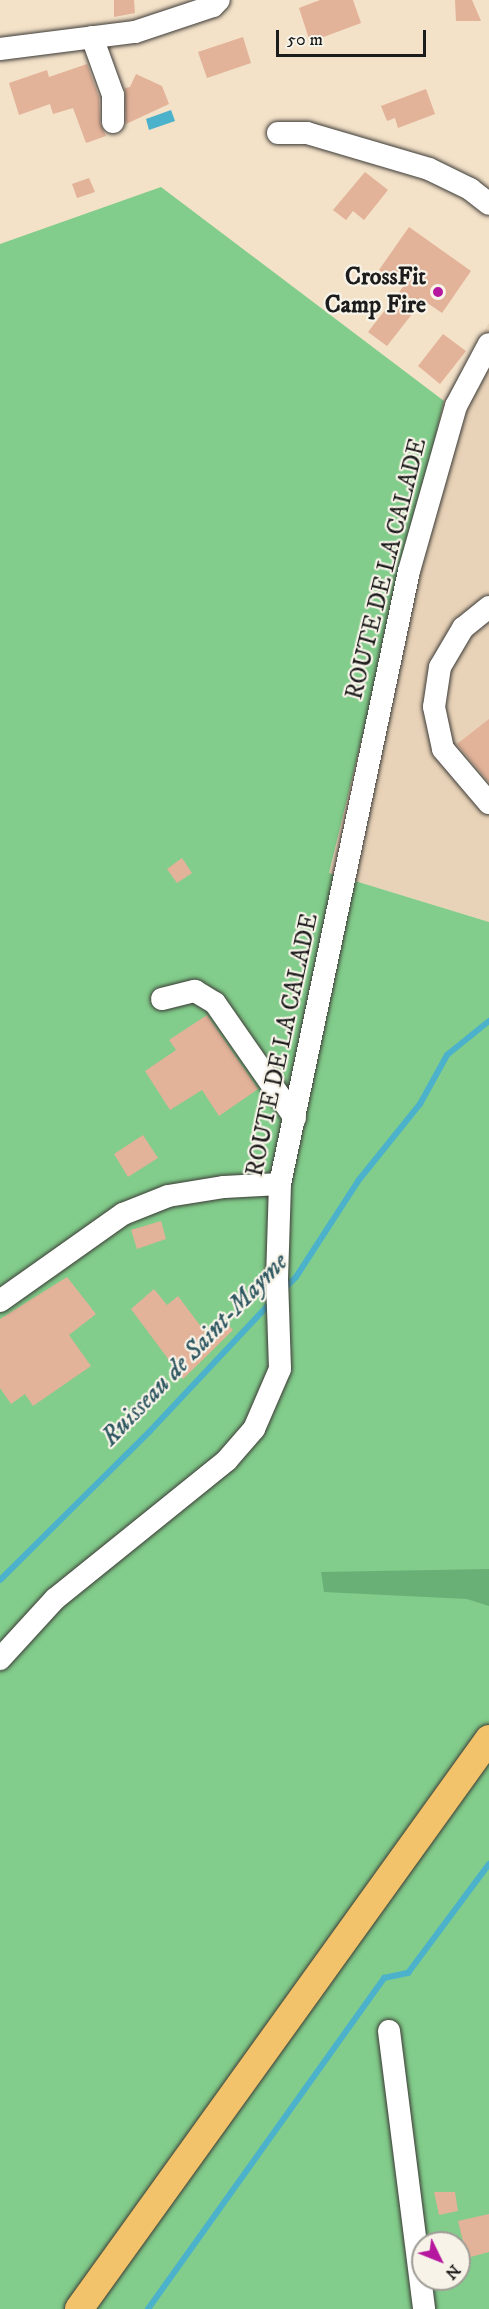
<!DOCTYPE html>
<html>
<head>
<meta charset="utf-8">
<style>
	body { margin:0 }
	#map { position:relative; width:489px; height:2309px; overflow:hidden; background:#f3e1c8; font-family:"IM FELL DW Pica",serif }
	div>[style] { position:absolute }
	.built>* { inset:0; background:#e9d3b8 }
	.green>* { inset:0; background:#82cd8b }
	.forest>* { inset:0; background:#69b077 }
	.water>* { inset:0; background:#4cb1cb }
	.stream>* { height:6px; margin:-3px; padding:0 3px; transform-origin:3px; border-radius:3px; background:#4cb1cb }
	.building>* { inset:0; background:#e2b299 }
	.roads { filter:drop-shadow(0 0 2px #3c3a36) drop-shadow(0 0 2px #3c3a36) }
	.minor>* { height:22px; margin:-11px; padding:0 11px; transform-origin:11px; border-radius:11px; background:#fff }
	.major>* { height:28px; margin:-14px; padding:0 14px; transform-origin:14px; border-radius:14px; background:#f2c36a }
	.dots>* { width:16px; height:16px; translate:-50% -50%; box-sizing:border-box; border:3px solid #f7f3e8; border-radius:50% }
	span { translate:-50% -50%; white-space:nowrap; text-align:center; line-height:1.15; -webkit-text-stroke:4.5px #f7f3e8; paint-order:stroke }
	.poi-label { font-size:24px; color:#1c1c1c; font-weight:700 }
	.right { translate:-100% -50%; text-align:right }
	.street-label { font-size:24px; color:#1c1c1c }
	.water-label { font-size:26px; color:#2f5862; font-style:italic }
	.north { position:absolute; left:411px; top:2231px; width:60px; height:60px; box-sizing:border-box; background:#f7f3e8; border:2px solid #9f9d96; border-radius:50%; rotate:133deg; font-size:16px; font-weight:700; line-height:24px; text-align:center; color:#1c1c1c }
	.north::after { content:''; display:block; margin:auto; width:21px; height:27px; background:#b5179e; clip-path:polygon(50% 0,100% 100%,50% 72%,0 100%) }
	.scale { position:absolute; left:276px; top:30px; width:150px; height:27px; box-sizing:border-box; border:3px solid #1c1c1c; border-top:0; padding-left:8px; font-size:18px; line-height:21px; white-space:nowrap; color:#1c1c1c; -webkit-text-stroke:4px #f7f3e8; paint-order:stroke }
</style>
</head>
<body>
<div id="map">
	<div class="built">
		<i style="clip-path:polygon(489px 323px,489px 922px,329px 873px,444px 401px)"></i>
	</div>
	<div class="green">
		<i style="clip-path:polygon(evenodd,161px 187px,444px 401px,329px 873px,489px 922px,489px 2309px,0 2309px,0 244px,161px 187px,423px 2243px,459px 2243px,459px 2279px,423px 2279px,423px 2243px)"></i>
	</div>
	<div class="forest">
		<i style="clip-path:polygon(489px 1569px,489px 1606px,467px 1599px,324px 1592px,321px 1572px)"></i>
	</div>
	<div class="water">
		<i style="clip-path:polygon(171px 110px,175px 121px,149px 130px,146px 119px)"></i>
	</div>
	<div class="stream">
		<i style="left:283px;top:1290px;width:18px;rotate:-45deg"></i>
		<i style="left:296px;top:1277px;width:114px;rotate:-57.1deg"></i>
		<i style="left:358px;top:1181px;width:99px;rotate:-51.2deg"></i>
		<i style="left:420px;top:1104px;width:56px;rotate:-61.1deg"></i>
		<i style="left:447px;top:1055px;width:54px;rotate:-39deg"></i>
		<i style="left:0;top:1580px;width:211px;rotate:-44.8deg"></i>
		<i style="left:150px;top:1431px;width:178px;rotate:-46.8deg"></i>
		<i style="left:148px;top:2309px;width:407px;rotate:-54.5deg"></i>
		<i style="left:384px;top:1978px;width:25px;rotate:-12deg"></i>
		<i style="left:408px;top:1973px;width:136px;rotate:-53.4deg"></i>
	</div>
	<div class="building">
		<i style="clip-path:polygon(114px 0,134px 0,135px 13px,114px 17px)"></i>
		<i style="clip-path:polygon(320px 0,353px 0,361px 23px,310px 42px,299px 8px)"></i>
		<i style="clip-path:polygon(455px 0,472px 0,481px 21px,456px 21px)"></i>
		<i style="clip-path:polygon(243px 37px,251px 63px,207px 78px,198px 52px)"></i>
		<i style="clip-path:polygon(87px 64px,99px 97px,100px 123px,106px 136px,86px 143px,73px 108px,53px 114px,50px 104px,19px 115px,9px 83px,47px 70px,49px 77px)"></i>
		<i style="clip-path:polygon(136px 74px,162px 86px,169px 104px,126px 124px,125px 88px,130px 87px)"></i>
		<i style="clip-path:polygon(426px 89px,435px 114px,398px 128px,395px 118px,387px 121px,381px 106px)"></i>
		<i style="clip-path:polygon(365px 172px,388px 190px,364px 220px,353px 211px,346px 220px,333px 210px)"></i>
		<i style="clip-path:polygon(89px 178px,95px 192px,77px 198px,72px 184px)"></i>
		<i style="clip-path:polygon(409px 227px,471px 271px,442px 313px,423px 300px,387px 346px,368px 332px,403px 287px,379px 270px)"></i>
		<i style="clip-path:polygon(443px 334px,466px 351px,440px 384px,418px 366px)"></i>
		<i style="clip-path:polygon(489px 719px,489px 782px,457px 744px)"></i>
		<i style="clip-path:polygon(182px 858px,192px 873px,177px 883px,167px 869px)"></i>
		<i style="clip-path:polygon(207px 1015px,258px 1089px,219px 1116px,202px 1090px,170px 1110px,145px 1071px,176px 1050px,169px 1040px)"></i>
		<i style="clip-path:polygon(143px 1135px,158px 1158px,128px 1177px,114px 1154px)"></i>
		<i style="clip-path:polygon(161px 1221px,166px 1239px,137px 1249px,131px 1230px)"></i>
		<i style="clip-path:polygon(67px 1277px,96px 1314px,69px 1335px,91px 1366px,33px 1406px,25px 1394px,11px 1404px,0 1388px,0 1319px)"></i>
		<i style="clip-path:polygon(154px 1289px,167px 1305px,178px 1296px,205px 1332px,222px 1318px,233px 1330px,183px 1379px,131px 1309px)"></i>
		<i style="clip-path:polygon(434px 2192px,455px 2192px,458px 2211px,439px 2215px)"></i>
		<i style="clip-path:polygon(489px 2214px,489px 2252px,467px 2258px,458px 2221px)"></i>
	</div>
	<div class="roads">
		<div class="minor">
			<i style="left:92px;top:37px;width:62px;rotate:70.1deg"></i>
			<i style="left:113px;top:95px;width:27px;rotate:90deg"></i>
			<i style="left:0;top:49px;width:136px;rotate:-7.2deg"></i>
			<i style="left:135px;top:32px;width:82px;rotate:-18.4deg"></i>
			<i style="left:213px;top:6px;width:8px;rotate:-45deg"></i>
			<i style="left:278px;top:133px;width:29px"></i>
			<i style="left:307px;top:133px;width:127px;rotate:16.4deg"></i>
			<i style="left:429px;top:169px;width:46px;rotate:26deg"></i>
			<i style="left:470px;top:189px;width:24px;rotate:38deg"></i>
			<i style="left:489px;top:607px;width:33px;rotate:141deg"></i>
			<i style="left:463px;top:628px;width:45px;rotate:120.5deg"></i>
			<i style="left:440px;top:667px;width:40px;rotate:98.5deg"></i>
			<i style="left:434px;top:707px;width:43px;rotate:77.9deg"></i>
			<i style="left:443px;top:749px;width:71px;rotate:49.6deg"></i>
			<i style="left:162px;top:999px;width:34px;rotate:-14deg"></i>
			<i style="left:195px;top:991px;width:23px;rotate:31deg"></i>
			<i style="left:215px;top:1003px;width:140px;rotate:55.2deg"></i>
			<i style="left:0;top:1301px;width:151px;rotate:-35.3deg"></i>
			<i style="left:123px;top:1214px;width:48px;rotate:-21.8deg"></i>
			<i style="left:168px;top:1196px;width:57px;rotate:-9.1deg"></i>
			<i style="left:224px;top:1187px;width:56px;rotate:-3.1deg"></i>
			<i style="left:0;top:1659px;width:81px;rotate:-47.5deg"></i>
			<i style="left:55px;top:1599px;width:221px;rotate:-38.9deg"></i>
			<i style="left:227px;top:1460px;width:41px;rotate:-48.9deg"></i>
			<i style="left:254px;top:1429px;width:65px;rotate:-66.6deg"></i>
			<i style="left:280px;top:1369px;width:90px;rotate:-91.9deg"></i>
			<i style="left:277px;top:1279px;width:95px;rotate:-88.2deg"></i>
			<i style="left:280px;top:1184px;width:626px;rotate:-78.12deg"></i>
			<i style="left:409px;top:571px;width:172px;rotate:-74.1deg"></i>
			<i style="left:456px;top:406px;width:70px;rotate:-62deg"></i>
			<i style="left:389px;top:2031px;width:280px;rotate:82.8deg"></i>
		</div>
		<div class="major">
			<i style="left:79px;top:2309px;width:702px;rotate:-54.27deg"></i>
		</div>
	</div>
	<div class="dots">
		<i style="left:438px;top:292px;background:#b5179e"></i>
	</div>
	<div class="poi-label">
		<span class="right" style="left:426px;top:292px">CrossFit<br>Camp Fire</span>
	</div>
	<div class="street-label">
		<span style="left:387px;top:569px;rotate:-76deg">ROUTE DE LA CALADE</span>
		<span style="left:283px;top:1045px;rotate:-78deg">ROUTE DE LA CALADE</span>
	</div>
	<div class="water-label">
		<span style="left:195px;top:1350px;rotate:-46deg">Ruisseau de Saint-Mayme</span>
	</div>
	<div class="north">N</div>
	<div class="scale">50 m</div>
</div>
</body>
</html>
